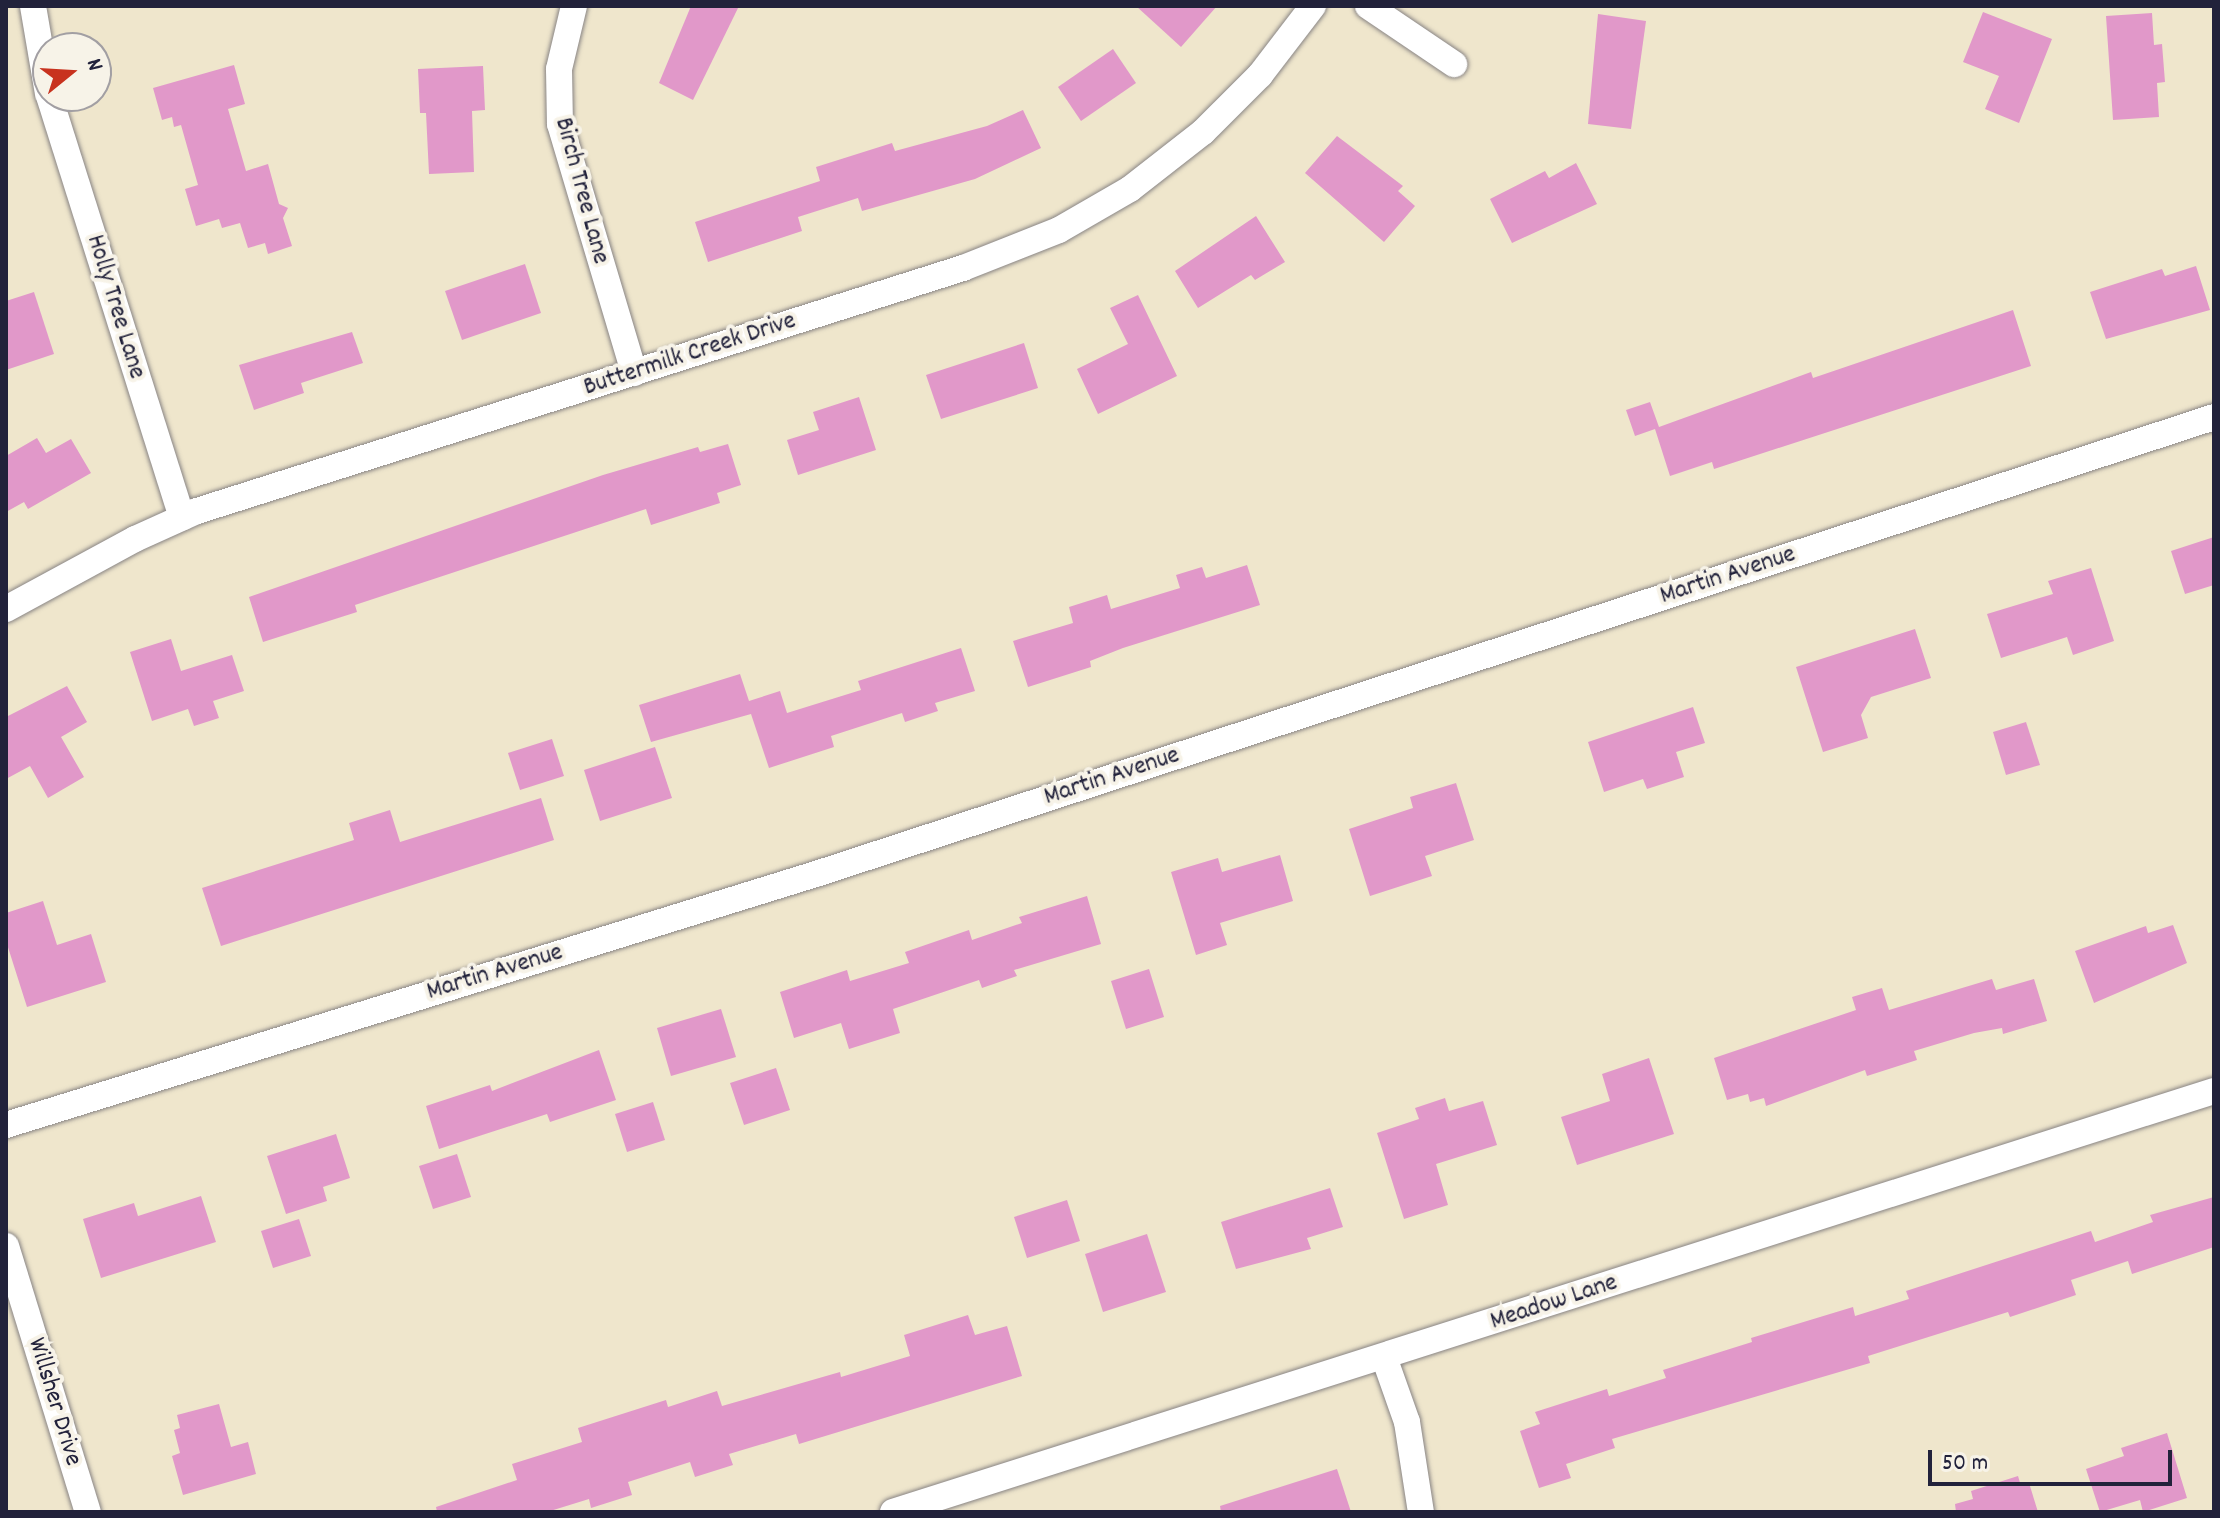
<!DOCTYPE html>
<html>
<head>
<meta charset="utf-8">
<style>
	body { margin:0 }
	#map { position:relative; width:2220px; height:1518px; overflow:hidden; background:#efe6cc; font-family:Dekko,sans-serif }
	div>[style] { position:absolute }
	.building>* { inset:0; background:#e198c9 }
	.roads { filter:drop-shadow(0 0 2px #888484) drop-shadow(0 0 2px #888484) }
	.minor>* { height:26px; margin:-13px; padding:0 13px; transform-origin:13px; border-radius:13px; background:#fff }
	span { translate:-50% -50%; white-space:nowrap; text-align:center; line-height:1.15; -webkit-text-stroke:8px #f7f3e8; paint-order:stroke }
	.street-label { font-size:26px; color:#22223b }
	.frame { position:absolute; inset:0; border:8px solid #22223b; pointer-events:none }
	.north { position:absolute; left:32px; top:32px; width:80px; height:80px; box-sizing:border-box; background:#f7f3e8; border:2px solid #a29fa3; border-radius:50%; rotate:72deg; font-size:22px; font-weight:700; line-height:32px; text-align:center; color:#22223b }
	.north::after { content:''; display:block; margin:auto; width:28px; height:36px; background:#c8321e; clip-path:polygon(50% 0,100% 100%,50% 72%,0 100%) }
	.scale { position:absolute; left:1928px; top:1450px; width:244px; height:36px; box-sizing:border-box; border:4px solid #22223b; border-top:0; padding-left:10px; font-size:24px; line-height:28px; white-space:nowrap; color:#22223b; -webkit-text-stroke:6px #f7f3e8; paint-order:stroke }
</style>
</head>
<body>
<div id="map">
	<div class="building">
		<i style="clip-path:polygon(691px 6px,739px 6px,693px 100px,659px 83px)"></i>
		<i style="clip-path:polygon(1136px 6px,1217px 6px,1181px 47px)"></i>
		<i style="clip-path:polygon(1983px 12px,2052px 39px,2019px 123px,1985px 109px,1999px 76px,1963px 62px)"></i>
		<i style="clip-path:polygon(2152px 13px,2154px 45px,2162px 44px,2165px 82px,2157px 83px,2159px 117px,2113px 120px,2106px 16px)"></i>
		<i style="clip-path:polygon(1598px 14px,1646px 21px,1631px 129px,1588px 124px)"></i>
		<i style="clip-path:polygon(1113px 49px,1136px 83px,1081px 121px,1058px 87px)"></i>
		<i style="clip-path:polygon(234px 65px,245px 104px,228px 109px,246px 171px,268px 164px,279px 204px,288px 208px,283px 218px,292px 246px,268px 254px,265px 243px,248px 248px,240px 223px,222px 228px,219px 219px,196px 226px,185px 189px,198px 185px,181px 125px,174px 127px,172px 117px,162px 120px,153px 88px)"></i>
		<i style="clip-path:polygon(483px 66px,485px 110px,472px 111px,474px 172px,429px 174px,426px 113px,420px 113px,418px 69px)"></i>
		<i style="clip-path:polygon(1023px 110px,1041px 148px,975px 179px,862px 211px,858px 198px,798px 217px,802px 231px,708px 262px,695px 222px,820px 181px,816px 167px,892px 143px,895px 151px,987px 126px)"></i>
		<i style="clip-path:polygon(1337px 136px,1403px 186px,1398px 191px,1415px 206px,1384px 242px,1305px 173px)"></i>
		<i style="clip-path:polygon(1576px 163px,1597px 204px,1512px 243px,1490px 199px,1545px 171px,1549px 178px)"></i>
		<i style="clip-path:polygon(1256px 216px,1285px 262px,1255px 280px,1251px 275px,1198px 308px,1175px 271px)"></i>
		<i style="clip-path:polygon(525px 264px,541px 313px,462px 340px,445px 291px)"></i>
		<i style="clip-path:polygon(2196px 266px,2210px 310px,2106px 339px,2090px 292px,2162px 269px,2165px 276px)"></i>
		<i style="clip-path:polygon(34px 292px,54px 354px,6px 370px,6px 301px)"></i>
		<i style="clip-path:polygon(1138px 295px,1177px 376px,1098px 414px,1077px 369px,1128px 344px,1110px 308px)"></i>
		<i style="clip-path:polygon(2013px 310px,2031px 366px,1714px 469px,1712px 462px,1670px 476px,1655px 429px,1635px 436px,1626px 410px,1650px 402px,1659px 427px,1811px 372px,1813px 378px)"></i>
		<i style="clip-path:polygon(352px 332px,363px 363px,301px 383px,304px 393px,254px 410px,239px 365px)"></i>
		<i style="clip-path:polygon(1024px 343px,1038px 388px,941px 419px,926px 375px)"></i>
		<i style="clip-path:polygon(859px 397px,876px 450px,798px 475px,787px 440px,819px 430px,813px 412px)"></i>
		<i style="clip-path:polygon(37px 438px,46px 453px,71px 439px,91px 473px,28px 509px,24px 502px,6px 512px,6px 456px)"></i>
		<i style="clip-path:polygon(728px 444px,741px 485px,717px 493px,720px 503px,651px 525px,646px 509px,355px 605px,357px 612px,263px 642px,249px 597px,603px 475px,698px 447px,700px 452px)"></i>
		<i style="clip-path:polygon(2214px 537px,2214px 585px,2185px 594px,2171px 551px)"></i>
		<i style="clip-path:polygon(1247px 565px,1260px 605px,1123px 648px,1090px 661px,1091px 667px,1028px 687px,1013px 641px,1073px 623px,1069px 607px,1107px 595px,1111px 609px,1180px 588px,1176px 575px,1202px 567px,1206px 578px)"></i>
		<i style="clip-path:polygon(2091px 568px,2114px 641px,2073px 655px,2067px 637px,2001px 658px,1987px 614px,2053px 594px,2048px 581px)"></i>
		<i style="clip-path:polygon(1915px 629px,1931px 678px,1871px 697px,1861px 715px,1868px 738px,1823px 752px,1796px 667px)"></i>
		<i style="clip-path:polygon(171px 639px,181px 671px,232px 655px,244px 691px,213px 701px,219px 718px,194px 726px,188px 709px,152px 721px,130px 652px)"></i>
		<i style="clip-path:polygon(961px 648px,975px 691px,935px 703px,938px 711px,905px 722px,902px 713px,831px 736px,834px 747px,769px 768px,751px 714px,651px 742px,639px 705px,740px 674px,749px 701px,780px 691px,787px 713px,861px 690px,858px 681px)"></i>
		<i style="clip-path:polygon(67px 686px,87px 722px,61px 737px,84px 777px,48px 798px,30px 766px,6px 779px,6px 717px)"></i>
		<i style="clip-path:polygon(1693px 707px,1705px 743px,1676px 752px,1684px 777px,1647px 789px,1643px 779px,1604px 792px,1588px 742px)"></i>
		<i style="clip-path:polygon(2026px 722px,2040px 765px,2006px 775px,1993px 732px)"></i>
		<i style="clip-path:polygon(552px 739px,564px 776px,520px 790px,508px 753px)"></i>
		<i style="clip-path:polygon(655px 747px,672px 798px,600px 821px,584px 770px)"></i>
		<i style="clip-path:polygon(1456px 783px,1474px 840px,1425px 856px,1432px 876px,1370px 896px,1349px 829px,1413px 808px,1410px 797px)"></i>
		<i style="clip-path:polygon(541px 798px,554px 840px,221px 946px,202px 888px,354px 840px,349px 823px,390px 810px,400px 842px)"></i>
		<i style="clip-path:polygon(1280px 855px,1293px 901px,1220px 923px,1227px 945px,1196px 955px,1171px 872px,1218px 858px,1222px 872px)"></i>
		<i style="clip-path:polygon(1087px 896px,1101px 944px,1014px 970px,1017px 976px,982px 988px,979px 980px,893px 1009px,900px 1033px,849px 1049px,841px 1023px,794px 1038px,780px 992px,847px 970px,850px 981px,909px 963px,905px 952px,969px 930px,972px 940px,1022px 923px,1019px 917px)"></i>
		<i style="clip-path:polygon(43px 901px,57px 945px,91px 934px,106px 982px,27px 1007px,6px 941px,6px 913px)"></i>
		<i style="clip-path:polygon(2173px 925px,2187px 963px,2094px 1003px,2075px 951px,2146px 926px,2148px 933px)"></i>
		<i style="clip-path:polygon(1149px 969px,1164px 1017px,1126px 1029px,1111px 981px)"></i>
		<i style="clip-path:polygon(1992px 979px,1996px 990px,2034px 979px,2047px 1021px,2003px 1034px,2002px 1028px,1974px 1033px,1914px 1051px,1917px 1060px,1867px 1076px,1865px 1070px,1766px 1106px,1764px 1098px,1750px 1102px,1748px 1094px,1727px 1100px,1714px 1058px,1856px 1010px,1852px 997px,1882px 988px,1889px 1010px)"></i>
		<i style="clip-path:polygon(721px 1009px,736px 1057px,671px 1076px,657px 1028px)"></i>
		<i style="clip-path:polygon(599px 1050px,616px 1100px,550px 1122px,547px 1114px,439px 1149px,426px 1106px,490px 1085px,492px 1091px)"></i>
		<i style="clip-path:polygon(1649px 1058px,1674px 1134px,1577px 1165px,1561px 1117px,1610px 1101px,1602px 1074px)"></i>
		<i style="clip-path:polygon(776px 1068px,790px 1110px,744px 1125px,730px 1083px)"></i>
		<i style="clip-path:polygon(1445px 1098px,1449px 1111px,1483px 1101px,1497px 1145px,1436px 1164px,1448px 1205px,1404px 1219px,1377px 1133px,1419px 1119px,1415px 1108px)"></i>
		<i style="clip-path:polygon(653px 1102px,665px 1140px,627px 1152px,615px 1114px)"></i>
		<i style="clip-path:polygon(336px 1134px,350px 1178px,323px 1187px,327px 1201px,286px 1214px,267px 1156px)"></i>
		<i style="clip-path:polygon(457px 1154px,471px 1197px,433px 1209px,419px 1166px)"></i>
		<i style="clip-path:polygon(1330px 1188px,1343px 1227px,1307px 1238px,1311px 1249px,1236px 1269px,1221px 1222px)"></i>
		<i style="clip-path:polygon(201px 1196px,216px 1242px,101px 1278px,83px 1219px,134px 1203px,138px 1216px)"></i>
		<i style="clip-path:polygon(2214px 1197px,2214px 1247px,2132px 1274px,2128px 1261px,2071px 1280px,2076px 1295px,2010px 1317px,2008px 1312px,1868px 1356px,1870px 1363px,1612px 1439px,1615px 1448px,1566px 1464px,1571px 1478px,1539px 1488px,1520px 1431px,1540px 1424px,1535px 1412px,1607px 1389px,1609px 1396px,1666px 1378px,1663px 1370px,1752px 1342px,1751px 1338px,1853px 1307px,1855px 1316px,1909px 1299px,1906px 1291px,2091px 1231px,2095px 1242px,2153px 1222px,2150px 1215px)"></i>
		<i style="clip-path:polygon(1067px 1200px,1080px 1241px,1027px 1258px,1014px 1217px)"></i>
		<i style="clip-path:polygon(299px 1219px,311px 1256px,273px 1268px,261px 1231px)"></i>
		<i style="clip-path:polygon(1147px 1234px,1166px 1292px,1103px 1312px,1085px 1254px)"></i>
		<i style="clip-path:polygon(968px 1315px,975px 1335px,1007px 1326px,1022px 1376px,799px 1444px,796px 1434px,729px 1454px,733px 1465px,695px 1477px,690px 1462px,628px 1482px,632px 1495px,591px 1508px,589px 1499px,547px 1512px,437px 1512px,436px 1507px,517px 1480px,512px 1464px,582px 1442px,578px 1428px,666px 1400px,668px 1407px,717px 1391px,722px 1406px,840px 1372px,841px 1377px,910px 1356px,904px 1335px)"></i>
		<i style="clip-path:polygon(219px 1404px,231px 1447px,248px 1442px,256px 1474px,183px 1495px,172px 1456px,180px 1453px,174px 1430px,180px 1428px,177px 1415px)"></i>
		<i style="clip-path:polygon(2167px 1433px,2187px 1498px,2143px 1512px,2140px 1500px,2100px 1512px,2086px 1469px,2124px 1456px,2121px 1448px)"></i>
		<i style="clip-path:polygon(1337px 1469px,1351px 1512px,1221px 1512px,1220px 1506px)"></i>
		<i style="clip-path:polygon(2018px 1476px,2021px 1486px,2029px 1483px,2038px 1512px,1956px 1512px,1955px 1504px,1973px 1499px,1971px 1491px)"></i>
	</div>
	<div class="roads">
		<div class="minor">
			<i style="left:33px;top:6px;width:89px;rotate:80.3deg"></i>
			<i style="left:574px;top:6px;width:65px;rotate:103.4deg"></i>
			<i style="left:559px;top:69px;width:55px;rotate:89deg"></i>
			<i style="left:560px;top:124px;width:260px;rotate:73.4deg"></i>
			<i style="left:1368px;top:6px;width:104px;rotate:34deg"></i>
			<i style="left:49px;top:96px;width:442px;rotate:72.5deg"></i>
			<i style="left:6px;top:609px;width:147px;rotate:-28.5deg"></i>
			<i style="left:135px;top:539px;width:68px;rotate:-24.3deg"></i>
			<i style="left:197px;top:511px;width:804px;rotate:-17.6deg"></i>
			<i style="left:963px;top:268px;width:103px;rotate:-21.6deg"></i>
			<i style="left:1059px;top:230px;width:82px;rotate:-30deg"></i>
			<i style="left:1130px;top:189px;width:93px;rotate:-38deg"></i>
			<i style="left:1203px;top:132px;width:81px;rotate:-45deg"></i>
			<i style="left:1260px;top:75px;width:87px;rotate:-52.5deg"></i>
			<i style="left:6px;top:1125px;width:851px;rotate:-17.22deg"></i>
			<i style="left:819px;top:873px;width:1468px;rotate:-18.1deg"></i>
			<i style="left:6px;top:1246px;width:278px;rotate:72.9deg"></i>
			<i style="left:1384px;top:1357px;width:69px;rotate:70.5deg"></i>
			<i style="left:1407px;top:1422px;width:91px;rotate:81.2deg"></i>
			<i style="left:893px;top:1512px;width:1386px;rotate:-17.68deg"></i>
		</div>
	</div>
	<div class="street-label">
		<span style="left:581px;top:191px;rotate:75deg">Birch Tree Lane</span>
		<span style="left:115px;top:307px;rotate:73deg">Holly Tree Lane</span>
		<span style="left:690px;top:355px;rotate:-18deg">Buttermilk Creek Drive</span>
		<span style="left:1728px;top:576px;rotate:-18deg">Martin Avenue</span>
		<span style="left:1112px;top:777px;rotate:-18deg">Martin Avenue</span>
		<span style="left:495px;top:973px;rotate:-17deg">Martin Avenue</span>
		<span style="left:1554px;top:1303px;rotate:-18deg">Meadow Lane</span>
		<span style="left:54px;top:1402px;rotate:73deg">Willsher Drive</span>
	</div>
	<div class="frame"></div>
	<div class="north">N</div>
	<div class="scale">50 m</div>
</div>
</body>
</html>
